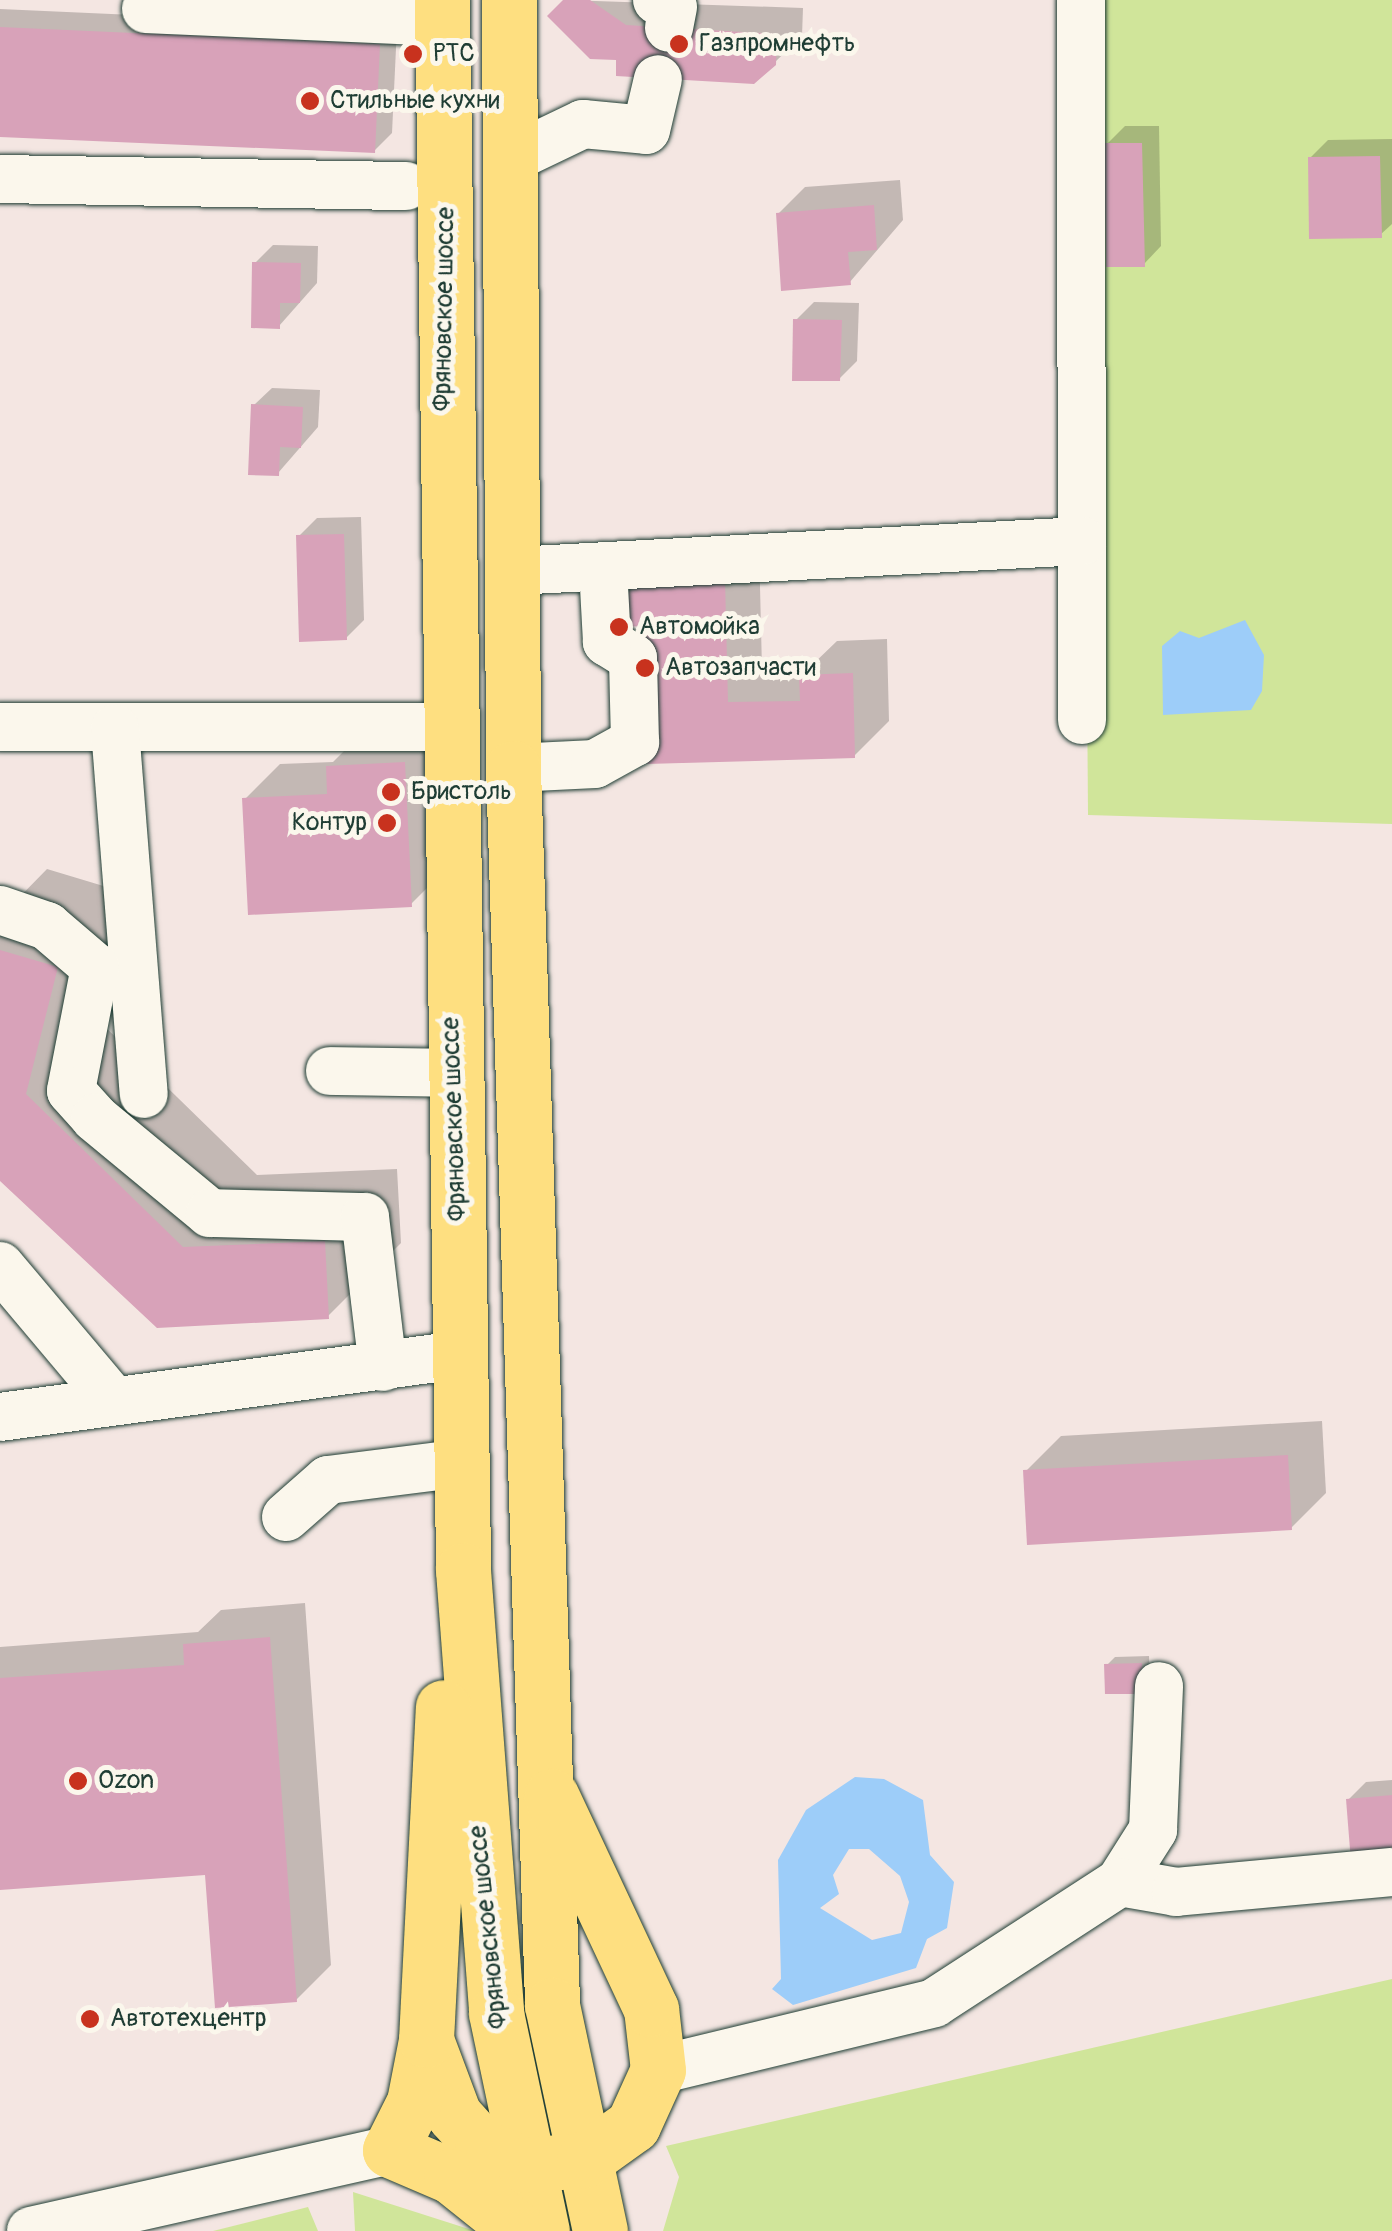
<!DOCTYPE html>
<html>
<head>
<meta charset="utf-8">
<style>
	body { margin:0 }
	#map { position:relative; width:1392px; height:2231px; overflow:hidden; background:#f4e6e2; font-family:Pangolin,sans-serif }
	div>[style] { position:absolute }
	.green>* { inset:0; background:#d0e59a }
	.water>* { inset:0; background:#9dcdf9 }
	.shadow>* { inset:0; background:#0003 }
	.building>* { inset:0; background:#d8a2b9 }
	.roads { filter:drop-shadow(0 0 2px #1f3d34) drop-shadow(0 0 2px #1f3d34) }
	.minor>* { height:48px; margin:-24px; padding:0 24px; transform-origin:24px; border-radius:24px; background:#fbf7ec }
	.major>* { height:55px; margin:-27.5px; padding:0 27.5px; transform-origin:27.5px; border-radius:27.5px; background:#fedf80 }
	.dots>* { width:28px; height:28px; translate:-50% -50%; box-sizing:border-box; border:5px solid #fbf7ec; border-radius:50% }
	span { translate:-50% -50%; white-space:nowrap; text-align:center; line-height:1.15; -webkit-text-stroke:10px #fbf7ec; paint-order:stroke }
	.poi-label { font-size:25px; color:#1f3d34 }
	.left { translate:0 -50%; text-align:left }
	.right { translate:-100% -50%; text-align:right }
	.street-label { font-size:25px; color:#1f3d34 }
</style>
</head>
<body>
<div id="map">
	<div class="green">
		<i style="clip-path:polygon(1082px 0,1392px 0,1392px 824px,1088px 815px)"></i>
		<i style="clip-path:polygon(1392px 1979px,1392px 2231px,663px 2231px,679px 2177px,666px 2146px)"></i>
		<i style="clip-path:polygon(353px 2192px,475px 2231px,355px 2231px)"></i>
		<i style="clip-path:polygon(308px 2207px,318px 2231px,213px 2231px)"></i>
	</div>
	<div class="water">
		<i style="clip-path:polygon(1245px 620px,1264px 655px,1262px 691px,1251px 710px,1163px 715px,1162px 646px,1180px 631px,1199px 638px)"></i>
		<i style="clip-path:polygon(evenodd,855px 1777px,884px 1779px,923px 1800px,930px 1855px,954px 1882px,947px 1928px,927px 1939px,916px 1968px,793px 2005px,772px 1989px,781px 1979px,778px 1860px,806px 1810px,855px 1777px,849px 1849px,869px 1849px,900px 1876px,909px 1902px,901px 1933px,872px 1940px,820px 1908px,839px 1894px,833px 1875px,849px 1849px)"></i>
	</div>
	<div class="shadow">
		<i style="clip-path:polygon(566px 0,803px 8px,802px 36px,774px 63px,619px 58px)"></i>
		<i style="clip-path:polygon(0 9px,397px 27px,392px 133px,374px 151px,0 135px)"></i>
		<i style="clip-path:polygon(1125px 126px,1159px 126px,1161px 246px,1144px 264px,1107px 144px)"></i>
		<i style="clip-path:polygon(1392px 139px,1392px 224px,1380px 235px,1310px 158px,1328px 140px)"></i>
		<i style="clip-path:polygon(900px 180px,903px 220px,849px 283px,778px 214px,805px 187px)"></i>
		<i style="clip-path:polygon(273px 245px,318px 246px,317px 283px,279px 326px,255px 263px)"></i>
		<i style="clip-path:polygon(814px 302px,859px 303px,857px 361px,839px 379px,796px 320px)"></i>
		<i style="clip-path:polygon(272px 388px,320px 390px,318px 427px,278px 473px,254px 405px)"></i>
		<i style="clip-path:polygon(361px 517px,364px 620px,346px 638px,299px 536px,317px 518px)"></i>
		<i style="clip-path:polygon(759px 545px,762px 669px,810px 667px,837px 641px,887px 639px,889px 721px,854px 756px,650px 761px,656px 548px)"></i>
		<i style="clip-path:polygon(439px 728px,446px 869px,411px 904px,245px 799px,280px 764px,333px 762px,363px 732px)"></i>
		<i style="clip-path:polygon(47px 869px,130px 894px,98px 1020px,257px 1175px,397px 1169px,401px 1243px,328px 1316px,0 1177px,0 917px)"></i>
		<i style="clip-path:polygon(1322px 1421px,1326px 1493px,1291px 1528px,1026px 1471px,1061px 1436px)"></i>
		<i style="clip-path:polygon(305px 1603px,331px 1965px,296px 2000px,208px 1872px,0 1888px,0 1647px,198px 1632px,221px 1610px)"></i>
		<i style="clip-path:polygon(1149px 1656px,1150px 1683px,1107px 1665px,1115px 1657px)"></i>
		<i style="clip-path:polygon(1392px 1780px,1392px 1856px,1348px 1800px,1366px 1782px)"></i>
	</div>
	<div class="building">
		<i style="clip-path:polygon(563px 0,590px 0,626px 25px,777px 34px,776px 65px,754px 84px,616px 76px,616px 60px,590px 59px,547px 16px)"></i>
		<i style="clip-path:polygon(0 27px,380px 44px,375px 153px,0 137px)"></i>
		<i style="clip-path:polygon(1104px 143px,1142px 143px,1145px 267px,1106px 267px)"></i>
		<i style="clip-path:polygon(1380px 156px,1382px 238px,1309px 239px,1308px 157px)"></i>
		<i style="clip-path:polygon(874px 205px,877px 250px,848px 252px,851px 285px,781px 291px,776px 213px)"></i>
		<i style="clip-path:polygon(252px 262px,301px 263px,300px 303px,280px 303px,280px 329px,251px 328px)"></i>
		<i style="clip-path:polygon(793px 319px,842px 320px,840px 381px,792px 381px)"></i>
		<i style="clip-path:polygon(251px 404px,303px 407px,301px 448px,280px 447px,279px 476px,248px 475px)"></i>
		<i style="clip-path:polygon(344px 534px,347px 640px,299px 642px,296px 535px)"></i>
		<i style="clip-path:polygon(725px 579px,728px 702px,800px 701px,799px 675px,853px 673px,855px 758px,647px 764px,644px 626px,619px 627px,618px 582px)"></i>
		<i style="clip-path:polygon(405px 762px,412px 907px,248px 915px,242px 798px,327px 794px,326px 766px)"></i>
		<i style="clip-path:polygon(0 950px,58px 967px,26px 1094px,183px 1247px,325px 1241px,329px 1319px,157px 1328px,0 1181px)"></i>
		<i style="clip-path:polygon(1288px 1455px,1292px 1530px,1027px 1545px,1023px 1470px)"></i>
		<i style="clip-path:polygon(270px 1637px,297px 2002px,215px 2008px,205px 1875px,0 1890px,0 1678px,184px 1665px,183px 1644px)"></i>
		<i style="clip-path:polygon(1142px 1663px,1143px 1694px,1105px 1694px,1104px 1664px)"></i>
		<i style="clip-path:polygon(1392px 1795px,1392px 1858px,1351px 1862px,1346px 1799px)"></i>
	</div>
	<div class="roads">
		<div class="minor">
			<i style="left:657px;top:0;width:17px;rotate:24deg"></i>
			<i style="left:673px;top:7px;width:21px;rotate:101deg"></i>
			<i style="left:1081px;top:0;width:720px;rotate:89.92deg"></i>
			<i style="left:146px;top:9px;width:297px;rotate:2.5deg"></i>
			<i style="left:510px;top:159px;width:81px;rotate:-25.6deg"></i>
			<i style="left:583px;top:124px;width:63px;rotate:5.4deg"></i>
			<i style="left:646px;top:130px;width:52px;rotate:-76.8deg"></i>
			<i style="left:0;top:179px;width:406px;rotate:1deg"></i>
			<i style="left:513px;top:571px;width:570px;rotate:-3.02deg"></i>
			<i style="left:0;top:727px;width:445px"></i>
			<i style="left:115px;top:729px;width:366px;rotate:85.5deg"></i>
			<i style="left:513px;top:768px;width:82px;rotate:-2.8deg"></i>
			<i style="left:595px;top:764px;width:46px;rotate:-28.8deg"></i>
			<i style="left:635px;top:742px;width:84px;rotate:-91.4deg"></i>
			<i style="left:633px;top:658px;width:31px;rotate:-148deg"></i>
			<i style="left:607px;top:642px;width:73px;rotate:-93.1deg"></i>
			<i style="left:0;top:910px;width:50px;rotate:18.8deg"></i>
			<i style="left:47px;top:926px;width:63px;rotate:40.5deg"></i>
			<i style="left:95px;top:967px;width:126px;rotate:101deg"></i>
			<i style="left:71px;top:1091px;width:36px;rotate:48deg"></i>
			<i style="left:95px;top:1118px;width:149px;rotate:39.6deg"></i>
			<i style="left:210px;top:1213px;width:155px;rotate:1.5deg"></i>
			<i style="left:365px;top:1217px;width:151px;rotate:83.2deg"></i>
			<i style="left:330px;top:1071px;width:124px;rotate:0.9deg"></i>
			<i style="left:0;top:1266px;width:175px;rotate:49.9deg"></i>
			<i style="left:0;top:1417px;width:465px;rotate:-7.7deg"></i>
			<i style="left:286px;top:1517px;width:56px;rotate:-41.4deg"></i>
			<i style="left:328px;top:1480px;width:136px;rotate:-7.2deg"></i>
			<i style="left:1120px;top:1882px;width:62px;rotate:-57.6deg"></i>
			<i style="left:1153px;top:1830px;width:144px;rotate:-87.6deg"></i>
			<i style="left:658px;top:2070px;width:284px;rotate:-13.6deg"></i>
			<i style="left:934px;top:2003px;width:222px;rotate:-33deg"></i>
			<i style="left:1120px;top:1882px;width:57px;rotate:10.1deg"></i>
			<i style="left:1176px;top:1892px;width:217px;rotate:-5.3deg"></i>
			<i style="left:31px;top:2231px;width:368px;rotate:-12.7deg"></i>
		</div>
		<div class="major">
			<i style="left:442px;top:0;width:1570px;rotate:89.23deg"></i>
			<i style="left:463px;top:1570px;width:444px;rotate:85.7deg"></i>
			<i style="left:496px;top:2013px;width:223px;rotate:78.1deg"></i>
			<i style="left:509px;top:0;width:768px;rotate:89.7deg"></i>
			<i style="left:513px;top:768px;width:1238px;rotate:88.19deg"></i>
			<i style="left:552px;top:2005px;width:231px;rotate:78deg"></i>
			<i style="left:426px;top:2040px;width:80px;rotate:69.5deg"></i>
			<i style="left:454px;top:2115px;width:42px;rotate:47.9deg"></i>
			<i style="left:482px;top:2146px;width:46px;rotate:24.3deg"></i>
			<i style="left:524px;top:2165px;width:60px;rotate:-4.8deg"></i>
			<i style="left:584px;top:2160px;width:60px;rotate:-35.5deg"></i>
			<i style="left:633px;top:2125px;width:60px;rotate:-65.6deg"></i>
			<i style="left:658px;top:2070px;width:61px;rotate:-96.5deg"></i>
			<i style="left:651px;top:2009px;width:235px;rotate:-115.1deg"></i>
			<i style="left:390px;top:2150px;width:54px;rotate:-63.4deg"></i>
			<i style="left:414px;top:2102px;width:63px;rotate:-79deg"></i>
			<i style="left:426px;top:2040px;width:333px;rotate:-87.1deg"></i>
			<i style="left:390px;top:2150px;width:66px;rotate:23.1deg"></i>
			<i style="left:451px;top:2176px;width:88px;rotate:38.6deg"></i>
		</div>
	</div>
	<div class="dots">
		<i style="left:679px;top:44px;background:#c8321e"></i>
		<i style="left:413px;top:54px;background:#c8321e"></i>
		<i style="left:310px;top:101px;background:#c8321e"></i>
		<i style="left:619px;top:627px;background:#c8321e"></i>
		<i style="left:645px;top:668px;background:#c8321e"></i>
		<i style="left:391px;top:792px;background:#c8321e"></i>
		<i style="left:387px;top:823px;background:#c8321e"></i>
		<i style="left:78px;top:1781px;background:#c8321e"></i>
		<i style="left:90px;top:2019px;background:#c8321e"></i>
	</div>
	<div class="poi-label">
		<span class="left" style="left:699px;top:44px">Газпромнефть</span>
		<span class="left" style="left:433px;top:54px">РТС</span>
		<span class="left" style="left:330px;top:101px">Стильные кухни</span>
		<span class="left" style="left:639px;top:627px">Автомойка</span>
		<span class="left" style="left:665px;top:668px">Автозапчасти</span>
		<span class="left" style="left:411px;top:792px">Бристоль</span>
		<span class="right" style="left:367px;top:823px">Контур</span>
		<span class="left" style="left:98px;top:1781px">Ozon</span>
		<span class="left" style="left:110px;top:2019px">Автотехцентр</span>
	</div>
	<div class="street-label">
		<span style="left:445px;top:309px;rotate:-89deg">Фряновское шоссе</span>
		<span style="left:455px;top:1119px;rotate:-92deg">Фряновское шоссе</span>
		<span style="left:489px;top:1927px;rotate:-96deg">Фряновское шоссе</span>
	</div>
</div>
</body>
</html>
